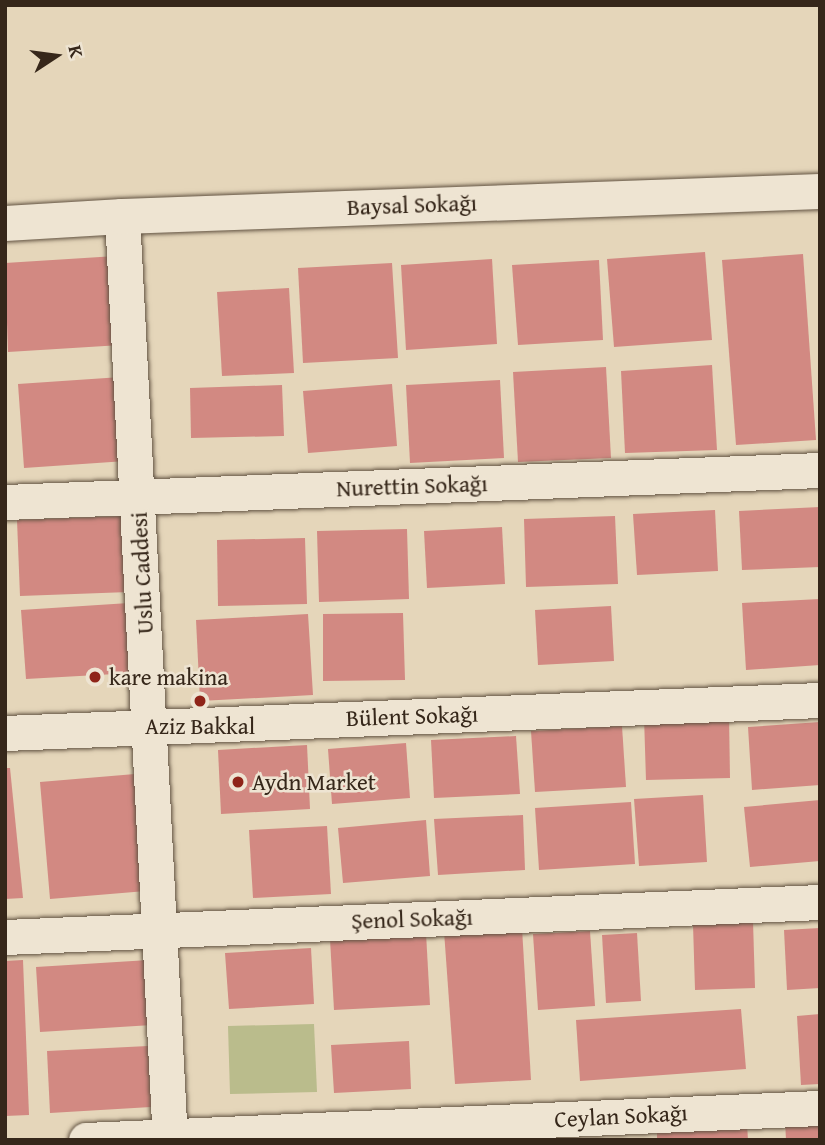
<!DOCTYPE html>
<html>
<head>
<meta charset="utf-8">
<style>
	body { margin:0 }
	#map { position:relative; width:825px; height:1145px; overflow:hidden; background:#e5d6ba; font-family:"Gentium Book Plus",serif }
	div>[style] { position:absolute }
	.green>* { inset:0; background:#babc8c }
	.building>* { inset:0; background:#d28982 }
	.roads { filter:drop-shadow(0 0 2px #625342) drop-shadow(0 0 2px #625342) }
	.street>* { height:35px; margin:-17.5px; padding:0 17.5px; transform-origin:17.5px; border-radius:17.5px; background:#eee4d2 }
	.dots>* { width:19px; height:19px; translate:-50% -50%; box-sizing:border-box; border:4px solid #eee4d2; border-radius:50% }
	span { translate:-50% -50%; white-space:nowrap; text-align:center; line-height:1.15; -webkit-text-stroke:5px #eee4d2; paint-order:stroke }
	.street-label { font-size:23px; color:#36271a }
	.poi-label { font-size:23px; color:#36271a }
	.left { translate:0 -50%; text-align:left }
	.frame { position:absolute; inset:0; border:7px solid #36271a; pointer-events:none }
	.north { position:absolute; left:21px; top:21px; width:70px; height:70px; -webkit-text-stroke:5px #eee4d2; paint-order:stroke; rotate:77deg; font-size:19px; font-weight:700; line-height:28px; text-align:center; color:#36271a }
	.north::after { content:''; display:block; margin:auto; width:24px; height:32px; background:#36271a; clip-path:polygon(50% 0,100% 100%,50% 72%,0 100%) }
</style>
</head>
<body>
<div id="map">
	<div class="green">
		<i style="clip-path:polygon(314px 1024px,317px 1092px,230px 1094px,228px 1026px)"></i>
	</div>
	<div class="building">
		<i style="clip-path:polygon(705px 252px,712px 340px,614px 347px,607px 259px)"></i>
		<i style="clip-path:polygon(803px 254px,816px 440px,736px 445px,722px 260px)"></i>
		<i style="clip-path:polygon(116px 256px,121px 345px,8px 352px,5px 263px)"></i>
		<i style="clip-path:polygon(492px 259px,497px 344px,406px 350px,401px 265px)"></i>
		<i style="clip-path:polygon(599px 260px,603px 340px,518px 345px,512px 265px)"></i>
		<i style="clip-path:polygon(392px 263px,398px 358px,303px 363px,298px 268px)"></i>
		<i style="clip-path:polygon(289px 288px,294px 373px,222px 376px,217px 292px)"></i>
		<i style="clip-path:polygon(712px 365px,717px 450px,625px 453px,621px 371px)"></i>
		<i style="clip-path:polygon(606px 367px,611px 458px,518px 462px,513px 372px)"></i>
		<i style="clip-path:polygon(121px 377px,126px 461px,24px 468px,18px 384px)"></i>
		<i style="clip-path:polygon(500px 380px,504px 458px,410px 463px,406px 385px)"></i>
		<i style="clip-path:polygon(392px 384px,397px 446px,308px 453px,303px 391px)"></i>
		<i style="clip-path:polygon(282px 385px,284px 436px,191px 438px,190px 388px)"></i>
		<i style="clip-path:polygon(820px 507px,820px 567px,742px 570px,739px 511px)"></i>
		<i style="clip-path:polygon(715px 510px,718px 571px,637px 575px,633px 514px)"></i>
		<i style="clip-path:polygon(125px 516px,129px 592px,20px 596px,17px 520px)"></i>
		<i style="clip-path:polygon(615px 516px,618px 584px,526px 587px,524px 519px)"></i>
		<i style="clip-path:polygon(502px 527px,505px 584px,427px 588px,424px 531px)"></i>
		<i style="clip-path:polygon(407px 529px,409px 599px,319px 602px,317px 531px)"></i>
		<i style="clip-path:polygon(305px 538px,307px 604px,218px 606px,217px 540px)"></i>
		<i style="clip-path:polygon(820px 599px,820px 665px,746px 670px,742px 603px)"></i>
		<i style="clip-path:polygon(129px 603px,133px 673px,26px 679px,21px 610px)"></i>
		<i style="clip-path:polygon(611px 606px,614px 661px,538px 665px,535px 610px)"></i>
		<i style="clip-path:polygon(403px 613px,405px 680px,323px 681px,323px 614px)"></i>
		<i style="clip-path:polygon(308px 614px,313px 695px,200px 701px,196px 620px)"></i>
		<i style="clip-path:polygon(729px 715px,730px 778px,646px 780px,644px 717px)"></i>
		<i style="clip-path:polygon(820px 722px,820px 785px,752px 790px,748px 727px)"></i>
		<i style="clip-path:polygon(622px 726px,626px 787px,535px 792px,531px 731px)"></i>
		<i style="clip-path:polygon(516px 736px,520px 794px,434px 798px,431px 740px)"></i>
		<i style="clip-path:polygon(406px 743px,410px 798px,332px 804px,328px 749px)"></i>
		<i style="clip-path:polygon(307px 745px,310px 809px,221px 814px,218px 750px)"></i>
		<i style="clip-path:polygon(5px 768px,10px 768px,23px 898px,5px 899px)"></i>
		<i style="clip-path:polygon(135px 774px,146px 891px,50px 899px,40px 782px)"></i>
		<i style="clip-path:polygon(703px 795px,707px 862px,639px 866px,634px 799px)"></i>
		<i style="clip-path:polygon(820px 800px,820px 861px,750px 867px,744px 807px)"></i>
		<i style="clip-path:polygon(631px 802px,635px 864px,539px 870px,535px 808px)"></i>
		<i style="clip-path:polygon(523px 815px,525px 870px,438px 875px,434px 819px)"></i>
		<i style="clip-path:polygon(426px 820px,430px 876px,343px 883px,338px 828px)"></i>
		<i style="clip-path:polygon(327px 826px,331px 894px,253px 898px,249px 830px)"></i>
		<i style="clip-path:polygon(753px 921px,755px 988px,695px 990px,693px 924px)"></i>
		<i style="clip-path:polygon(522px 928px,531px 1080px,455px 1084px,444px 931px)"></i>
		<i style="clip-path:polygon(820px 928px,820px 988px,787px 990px,784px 930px)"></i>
		<i style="clip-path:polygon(590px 931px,595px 1006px,538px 1010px,533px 934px)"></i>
		<i style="clip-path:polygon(426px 933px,430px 1005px,334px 1010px,330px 939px)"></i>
		<i style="clip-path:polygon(637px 933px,641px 1001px,606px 1003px,602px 935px)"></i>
		<i style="clip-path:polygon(311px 948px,314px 1004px,229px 1009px,225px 953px)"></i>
		<i style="clip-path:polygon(23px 960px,29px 1115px,5px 1116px,5px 961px)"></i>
		<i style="clip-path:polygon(149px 960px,152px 1025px,40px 1032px,36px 967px)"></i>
		<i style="clip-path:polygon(741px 1009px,746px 1069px,580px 1081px,576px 1020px)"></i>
		<i style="clip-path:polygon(820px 1014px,820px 1084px,801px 1085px,797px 1016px)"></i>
		<i style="clip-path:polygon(409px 1041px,411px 1089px,334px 1093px,331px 1045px)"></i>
		<i style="clip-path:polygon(148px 1046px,151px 1107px,50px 1113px,47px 1051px)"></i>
		<i style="clip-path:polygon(820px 1118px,820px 1140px,786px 1140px,785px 1120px)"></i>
		<i style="clip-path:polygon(747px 1124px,748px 1140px,657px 1140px,657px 1129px)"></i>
		<i style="clip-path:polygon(548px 1134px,548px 1140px,470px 1140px)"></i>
	</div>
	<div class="roads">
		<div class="street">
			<i style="left:122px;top:216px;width:925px;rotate:87.03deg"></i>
			<i style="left:5px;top:223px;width:117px;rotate:-3.4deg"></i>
			<i style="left:122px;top:216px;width:698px;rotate:-2.05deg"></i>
			<i style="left:5px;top:502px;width:816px;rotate:-2.25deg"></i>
			<i style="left:5px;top:733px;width:816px;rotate:-2.32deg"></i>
			<i style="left:5px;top:937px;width:816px;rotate:-2.46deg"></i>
			<i style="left:86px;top:1140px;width:735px;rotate:-2.5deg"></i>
		</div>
	</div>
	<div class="dots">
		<i style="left:95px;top:677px;background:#8f2418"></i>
		<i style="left:200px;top:701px;background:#8f2418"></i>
		<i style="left:238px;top:782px;background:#8f2418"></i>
	</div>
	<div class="street-label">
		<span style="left:412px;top:205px;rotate:-2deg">Baysal Sokağı</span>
		<span style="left:412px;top:486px;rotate:-2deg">Nurettin Sokağı</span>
		<span style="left:142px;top:573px;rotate:-93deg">Uslu Caddesi</span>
		<span style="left:412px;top:716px;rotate:-2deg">Bülent Sokağı</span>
		<span style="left:412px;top:919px;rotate:-2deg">Şenol Sokağı</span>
		<span style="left:621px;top:1116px;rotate:-3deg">Ceylan Sokağı</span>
	</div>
	<div class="poi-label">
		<span class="left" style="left:109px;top:677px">kare makina</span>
		<span style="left:200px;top:726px">Aziz Bakkal</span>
		<span class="left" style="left:252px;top:782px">Aydn Market</span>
	</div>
	<div class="frame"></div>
	<div class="north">K</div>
</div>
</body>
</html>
